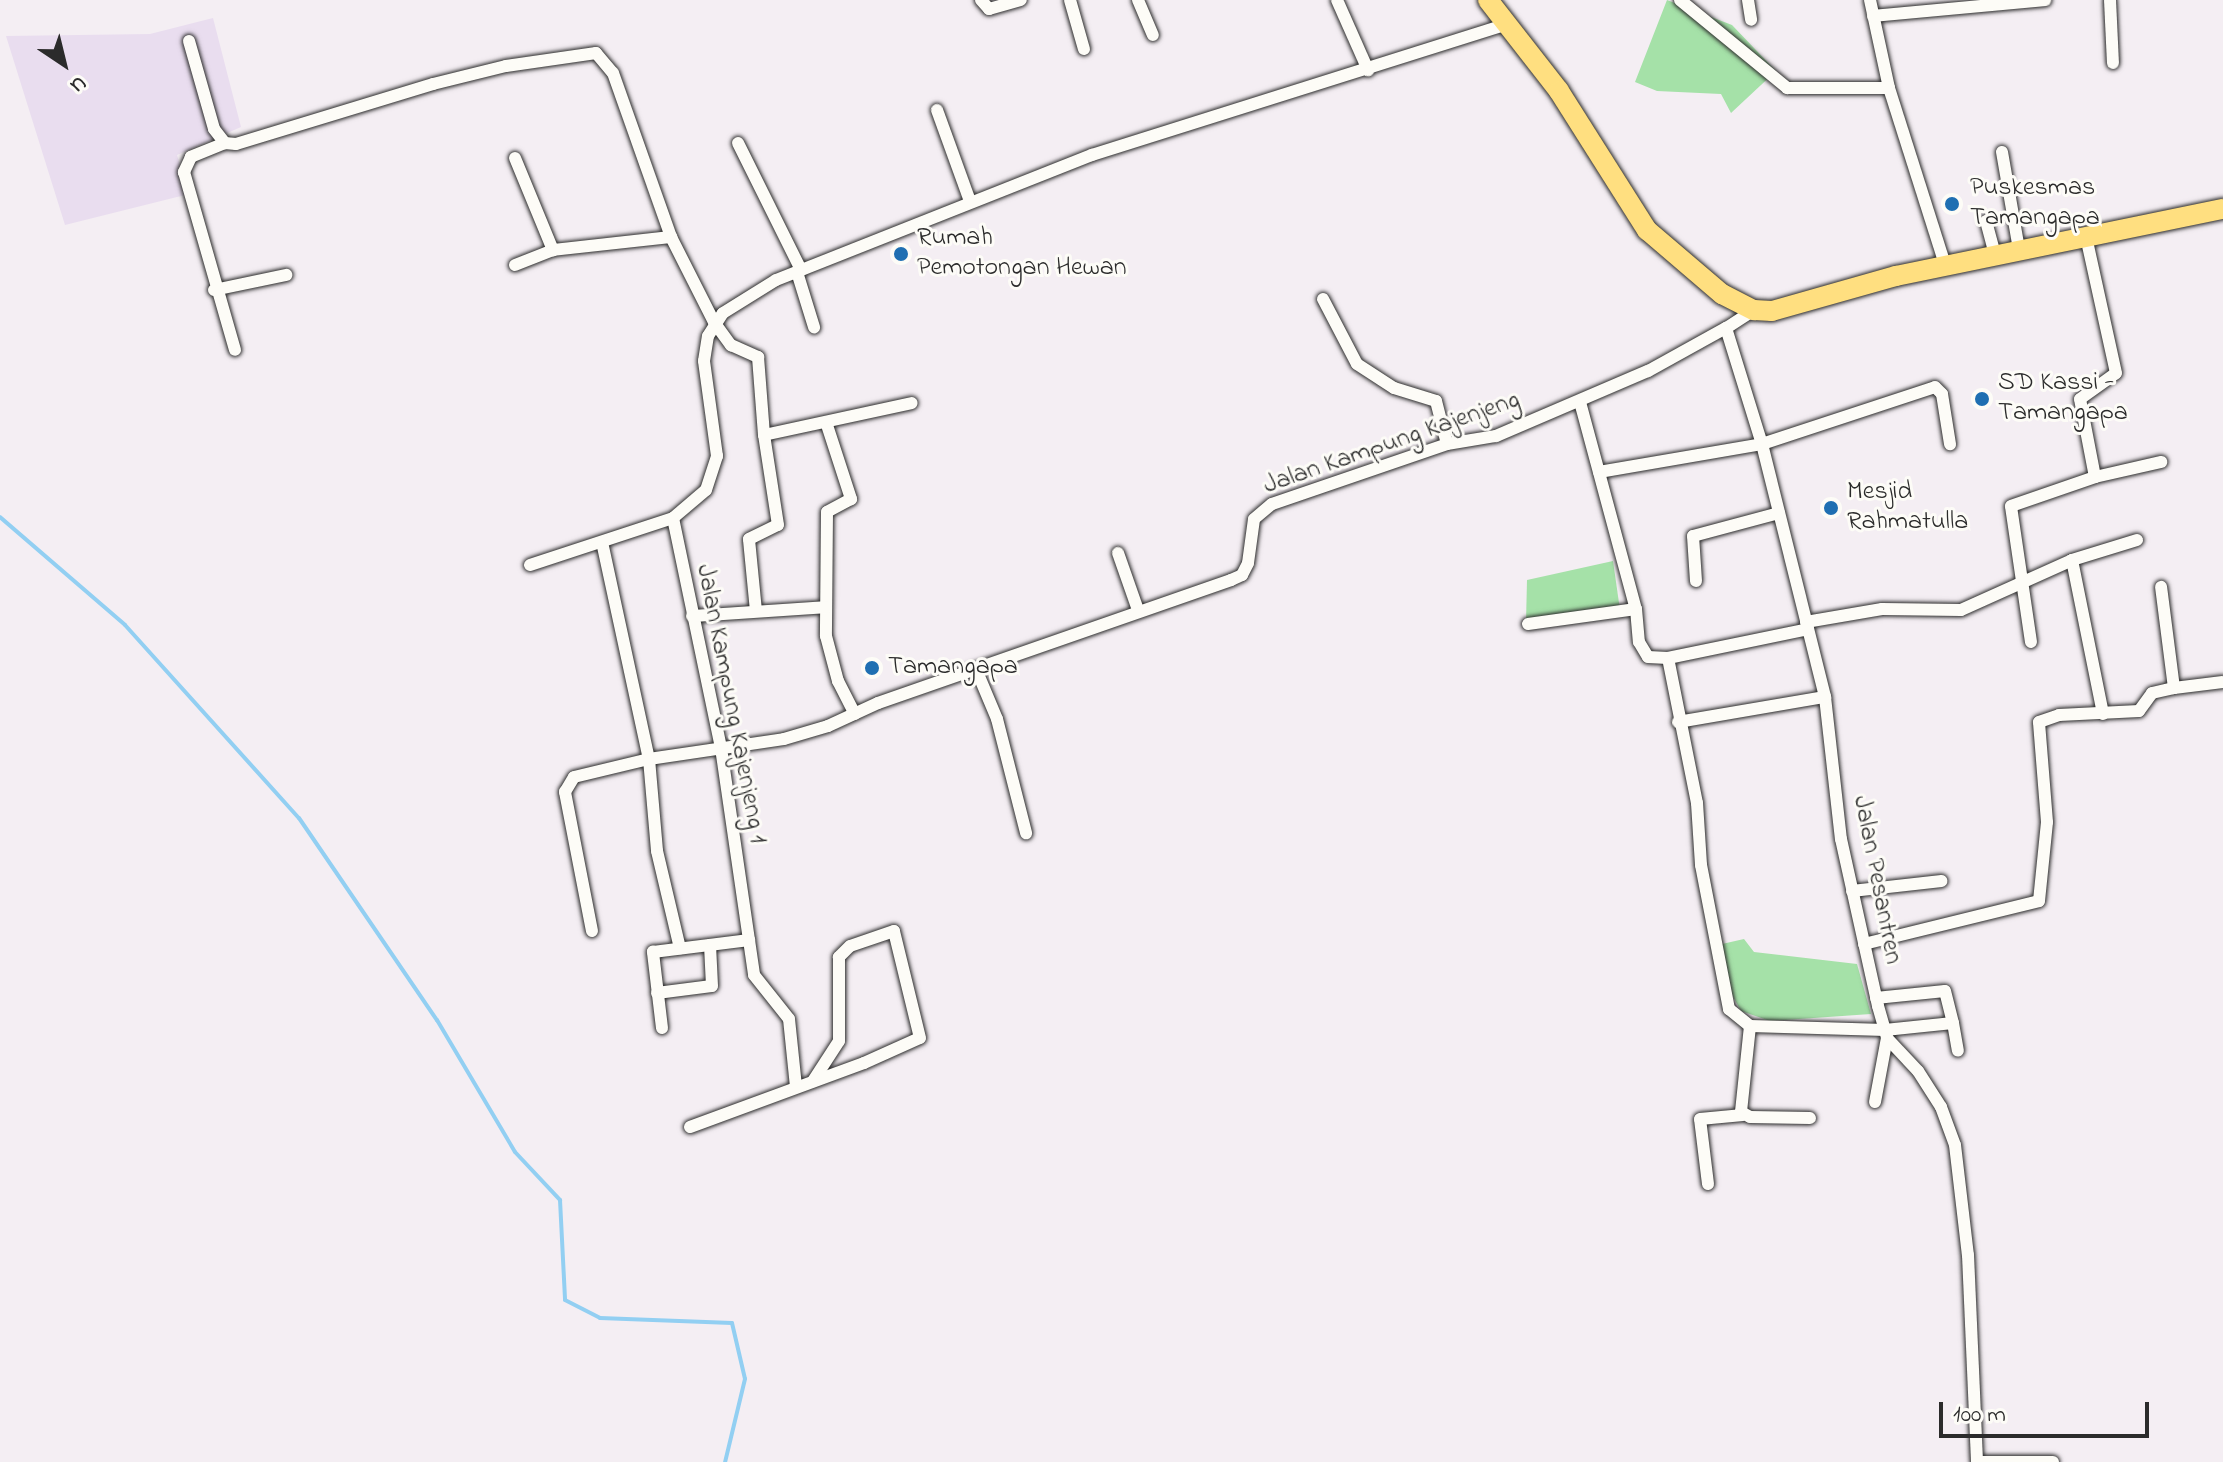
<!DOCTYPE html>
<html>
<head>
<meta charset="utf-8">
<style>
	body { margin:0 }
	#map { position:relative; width:2223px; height:1462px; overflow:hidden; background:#f4eef3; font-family:"Indie Flower",sans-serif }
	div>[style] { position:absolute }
	.built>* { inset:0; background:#e9ddef }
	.green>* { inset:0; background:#a5e1a8 }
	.stream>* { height:4px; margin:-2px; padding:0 2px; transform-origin:2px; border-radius:2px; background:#92cff2 }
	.roads { filter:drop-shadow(0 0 2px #2b2b2b) drop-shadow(0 0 2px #2b2b2b) }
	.minor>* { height:12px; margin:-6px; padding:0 6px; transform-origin:6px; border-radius:6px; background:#fdfcf7 }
	.primary>* { height:20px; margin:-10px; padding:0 10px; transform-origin:10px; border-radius:10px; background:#ffdf80 }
	.dots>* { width:22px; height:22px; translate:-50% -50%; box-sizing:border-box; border:4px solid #fdfcf7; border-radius:50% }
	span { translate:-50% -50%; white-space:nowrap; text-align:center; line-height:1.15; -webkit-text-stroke:6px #fdfcf7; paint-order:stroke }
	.poi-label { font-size:26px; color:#2b2b2b }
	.left { translate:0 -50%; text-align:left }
	.street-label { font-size:26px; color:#2b2b2b }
	.north { position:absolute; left:24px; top:24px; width:80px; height:80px; -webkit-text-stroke:6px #fdfcf7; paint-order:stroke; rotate:145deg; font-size:22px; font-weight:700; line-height:32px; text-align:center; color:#2b2b2b }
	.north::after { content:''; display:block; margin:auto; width:28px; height:36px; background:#2b2b2b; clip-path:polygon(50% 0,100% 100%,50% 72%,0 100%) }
	.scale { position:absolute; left:1939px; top:1402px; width:210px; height:36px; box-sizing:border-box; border:4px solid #2b2b2b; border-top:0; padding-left:10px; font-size:24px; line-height:28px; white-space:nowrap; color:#2b2b2b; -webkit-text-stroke:6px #fdfcf7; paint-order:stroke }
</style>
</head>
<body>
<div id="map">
	<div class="built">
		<i style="clip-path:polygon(213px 18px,241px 127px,177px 155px,189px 194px,65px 225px,6px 36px,150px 34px)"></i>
	</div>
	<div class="green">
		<i style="clip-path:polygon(1667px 0,1732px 25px,1776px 71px,1731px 113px,1721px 94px,1657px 91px,1635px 82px)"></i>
		<i style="clip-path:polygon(1613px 561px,1620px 610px,1526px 622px,1527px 580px)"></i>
		<i style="clip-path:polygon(1744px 939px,1754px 952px,1857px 964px,1871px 1014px,1770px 1021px,1741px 1011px,1731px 993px,1722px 944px)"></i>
	</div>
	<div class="stream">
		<i style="left:0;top:517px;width:165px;rotate:40.8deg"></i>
		<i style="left:125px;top:625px;width:260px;rotate:48deg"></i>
		<i style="left:299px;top:818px;width:245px;rotate:55.7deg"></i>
		<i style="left:437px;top:1020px;width:153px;rotate:59.4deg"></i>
		<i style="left:515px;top:1152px;width:66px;rotate:46.8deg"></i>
		<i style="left:560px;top:1200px;width:100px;rotate:87.1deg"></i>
		<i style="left:565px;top:1300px;width:39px;rotate:27deg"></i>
		<i style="left:600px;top:1318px;width:132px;rotate:2.2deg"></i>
		<i style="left:732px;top:1323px;width:57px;rotate:76.9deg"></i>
		<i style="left:745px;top:1379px;width:85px;rotate:103.5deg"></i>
	</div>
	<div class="roads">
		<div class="minor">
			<i style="left:981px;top:0;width:12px;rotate:48deg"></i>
			<i style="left:989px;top:9px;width:33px;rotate:-16deg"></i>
			<i style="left:1070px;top:0;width:51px;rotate:74.1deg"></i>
			<i style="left:1138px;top:0;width:38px;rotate:67deg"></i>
			<i style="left:1337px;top:0;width:77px;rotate:66.1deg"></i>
			<i style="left:1680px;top:0;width:139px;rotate:39.4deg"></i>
			<i style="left:1787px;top:88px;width:102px"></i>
			<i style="left:1748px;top:0;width:20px;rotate:81deg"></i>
			<i style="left:1870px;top:0;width:90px;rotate:77.8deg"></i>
			<i style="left:1889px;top:88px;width:186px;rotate:72.4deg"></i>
			<i style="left:2110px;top:0;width:63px;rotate:87.3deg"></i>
			<i style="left:1873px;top:16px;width:173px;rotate:-5.3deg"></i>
			<i style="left:189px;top:41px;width:91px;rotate:74.1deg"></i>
			<i style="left:214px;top:129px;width:18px;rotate:52deg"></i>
			<i style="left:225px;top:143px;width:11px;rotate:5deg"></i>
			<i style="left:236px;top:144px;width:206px;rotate:-16.9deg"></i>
			<i style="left:433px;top:84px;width:75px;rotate:-13.9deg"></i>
			<i style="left:506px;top:66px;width:91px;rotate:-8.2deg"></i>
			<i style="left:596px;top:53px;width:26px;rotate:50deg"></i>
			<i style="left:613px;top:73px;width:174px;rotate:70.5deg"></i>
			<i style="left:671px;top:237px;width:95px;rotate:63.2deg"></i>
			<i style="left:714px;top:322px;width:29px;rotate:54deg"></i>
			<i style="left:731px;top:345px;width:30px;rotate:24deg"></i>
			<i style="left:758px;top:357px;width:78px;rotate:85.6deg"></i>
			<i style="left:764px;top:435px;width:151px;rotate:-12.2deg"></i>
			<i style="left:937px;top:110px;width:97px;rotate:70.1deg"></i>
			<i style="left:225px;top:143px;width:37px;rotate:158deg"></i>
			<i style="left:191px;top:157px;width:17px;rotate:115deg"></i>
			<i style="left:184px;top:172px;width:185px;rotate:74deg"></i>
			<i style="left:738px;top:143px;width:142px;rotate:63.6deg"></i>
			<i style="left:2002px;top:152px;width:98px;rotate:80.1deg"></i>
			<i style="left:515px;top:158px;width:100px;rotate:67.6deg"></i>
			<i style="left:1986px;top:221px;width:34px;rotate:75deg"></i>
			<i style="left:515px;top:265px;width:41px;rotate:-21.5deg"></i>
			<i style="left:553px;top:250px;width:119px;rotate:-6.3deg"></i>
			<i style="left:797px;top:272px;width:58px;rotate:72.8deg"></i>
			<i style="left:214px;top:290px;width:74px;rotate:-11.8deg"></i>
			<i style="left:1323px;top:299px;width:73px;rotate:62.4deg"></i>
			<i style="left:1357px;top:364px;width:44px;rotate:33deg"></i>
			<i style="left:1394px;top:388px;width:44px;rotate:17.2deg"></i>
			<i style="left:1436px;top:401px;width:44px;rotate:75.7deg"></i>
			<i style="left:1754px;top:310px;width:33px;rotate:147deg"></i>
			<i style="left:1726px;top:328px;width:121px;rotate:72.8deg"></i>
			<i style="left:1762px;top:444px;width:261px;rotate:76deg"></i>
			<i style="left:1825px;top:697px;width:143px;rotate:83.6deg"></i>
			<i style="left:1841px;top:839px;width:171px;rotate:77.5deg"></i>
			<i style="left:1878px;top:1006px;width:33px;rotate:74deg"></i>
			<i style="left:1887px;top:1038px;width:45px;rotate:46.8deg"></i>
			<i style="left:1918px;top:1071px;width:43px;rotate:57.4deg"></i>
			<i style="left:1941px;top:1107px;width:40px;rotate:69.8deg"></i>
			<i style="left:1955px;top:1145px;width:111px;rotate:83.3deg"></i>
			<i style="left:1968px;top:1255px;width:207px;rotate:87.5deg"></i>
			<i style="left:1580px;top:402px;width:214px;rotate:74.9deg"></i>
			<i style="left:1636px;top:609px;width:33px;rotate:85deg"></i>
			<i style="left:1639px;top:642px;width:17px;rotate:59deg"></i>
			<i style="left:1648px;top:657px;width:20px;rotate:3deg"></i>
			<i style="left:1668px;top:658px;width:143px;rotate:-11.7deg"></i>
			<i style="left:827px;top:425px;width:78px;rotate:72deg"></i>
			<i style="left:851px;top:499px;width:27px;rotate:152deg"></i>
			<i style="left:827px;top:512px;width:124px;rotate:90.5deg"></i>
			<i style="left:826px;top:636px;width:47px;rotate:75.1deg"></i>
			<i style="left:838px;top:681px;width:37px;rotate:63deg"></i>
			<i style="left:1599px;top:472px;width:165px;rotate:-9.7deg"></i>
			<i style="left:1762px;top:444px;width:182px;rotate:-18.2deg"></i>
			<i style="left:1935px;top:387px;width:10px;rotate:45deg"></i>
			<i style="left:1942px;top:394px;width:51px;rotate:80.9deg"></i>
			<i style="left:2095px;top:477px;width:68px;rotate:-12.8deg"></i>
			<i style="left:673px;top:518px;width:235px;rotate:78.2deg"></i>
			<i style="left:721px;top:748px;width:229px;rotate:81.7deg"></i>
			<i style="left:754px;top:975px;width:56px;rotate:51.5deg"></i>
			<i style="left:789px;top:1019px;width:68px;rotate:84.1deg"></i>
			<i style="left:602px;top:542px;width:222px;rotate:77.8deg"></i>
			<i style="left:649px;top:759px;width:92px;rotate:85deg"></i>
			<i style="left:657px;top:851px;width:100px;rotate:76.7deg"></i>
			<i style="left:1118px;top:553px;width:60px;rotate:70.7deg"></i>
			<i style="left:2072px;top:560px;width:68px;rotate:-17.1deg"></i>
			<i style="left:530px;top:565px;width:151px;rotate:-18.2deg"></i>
			<i style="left:673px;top:518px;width:43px;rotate:-40.3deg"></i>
			<i style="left:706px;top:490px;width:36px;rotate:-72deg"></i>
			<i style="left:717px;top:456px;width:96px;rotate:-97.8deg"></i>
			<i style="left:704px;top:361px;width:25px;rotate:-81deg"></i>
			<i style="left:708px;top:336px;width:27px;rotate:-57deg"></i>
			<i style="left:723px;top:313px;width:62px;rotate:-31.9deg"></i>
			<i style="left:776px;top:280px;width:340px;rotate:-21.6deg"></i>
			<i style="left:1092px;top:155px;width:433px;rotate:-17.5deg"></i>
			<i style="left:1696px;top:581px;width:45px;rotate:-93.8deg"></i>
			<i style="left:1693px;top:536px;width:89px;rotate:-15deg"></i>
			<i style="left:756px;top:611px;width:72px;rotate:-95.6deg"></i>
			<i style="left:749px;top:539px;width:32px;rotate:-26deg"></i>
			<i style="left:778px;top:525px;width:91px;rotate:-98.8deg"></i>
			<i style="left:692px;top:616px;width:134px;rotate:-3.8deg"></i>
			<i style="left:1806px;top:622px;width:77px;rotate:-9.7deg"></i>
			<i style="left:1882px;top:609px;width:79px;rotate:0.7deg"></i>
			<i style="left:1961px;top:610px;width:122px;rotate:-24.2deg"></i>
			<i style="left:2072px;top:560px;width:157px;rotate:78.6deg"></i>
			<i style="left:1528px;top:624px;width:109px;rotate:-7.9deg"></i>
			<i style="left:2031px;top:642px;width:137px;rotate:-98.4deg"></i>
			<i style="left:2011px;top:506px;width:89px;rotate:-19deg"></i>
			<i style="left:2095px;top:477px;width:79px;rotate:-100.9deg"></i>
			<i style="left:2080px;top:399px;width:44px;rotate:-35.8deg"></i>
			<i style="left:2116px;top:373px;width:140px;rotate:-102.4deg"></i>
			<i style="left:1668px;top:658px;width:148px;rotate:78.7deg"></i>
			<i style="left:1697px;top:803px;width:62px;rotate:86.3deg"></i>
			<i style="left:1701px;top:865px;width:147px;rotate:79deg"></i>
			<i style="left:1729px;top:1009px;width:27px;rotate:39deg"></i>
			<i style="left:1750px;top:1026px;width:135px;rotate:1.7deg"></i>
			<i style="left:1885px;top:1030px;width:68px;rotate:-5.9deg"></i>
			<i style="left:1953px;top:1023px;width:28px;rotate:80deg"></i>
			<i style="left:976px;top:669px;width:54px;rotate:67.2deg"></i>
			<i style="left:997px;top:719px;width:118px;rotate:75.7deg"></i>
			<i style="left:2174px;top:688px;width:49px;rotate:-7deg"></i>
			<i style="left:1678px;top:722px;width:149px;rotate:-9.7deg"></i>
			<i style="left:1852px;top:891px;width:90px;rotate:-6.4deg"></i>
			<i style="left:592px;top:931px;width:142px;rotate:-101deg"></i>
			<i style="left:565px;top:792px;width:17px;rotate:-59deg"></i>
			<i style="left:574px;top:777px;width:77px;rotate:-13.5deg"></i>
			<i style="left:649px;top:759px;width:136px;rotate:-8.4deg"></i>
			<i style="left:784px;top:739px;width:46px;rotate:-16.5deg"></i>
			<i style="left:828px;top:726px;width:55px;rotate:-24.7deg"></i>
			<i style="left:878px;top:703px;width:374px;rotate:-19.2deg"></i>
			<i style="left:1231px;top:580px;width:12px;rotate:-24deg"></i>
			<i style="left:1242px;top:575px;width:13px;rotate:-63deg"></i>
			<i style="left:1248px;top:563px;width:44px;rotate:-82.2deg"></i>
			<i style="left:1254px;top:519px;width:23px;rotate:-40deg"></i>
			<i style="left:1272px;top:504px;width:185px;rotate:-18.9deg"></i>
			<i style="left:1447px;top:444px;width:50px;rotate:-9.3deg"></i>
			<i style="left:1496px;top:436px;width:165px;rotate:-23.2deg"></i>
			<i style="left:1648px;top:371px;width:89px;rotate:-28.9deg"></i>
			<i style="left:1864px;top:944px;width:180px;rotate:-13.8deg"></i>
			<i style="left:2039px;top:901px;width:79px;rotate:-84.2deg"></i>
			<i style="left:2047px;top:822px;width:100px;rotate:-94.6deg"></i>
			<i style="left:2039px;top:722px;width:21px;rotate:-19deg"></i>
			<i style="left:2059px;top:715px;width:80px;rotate:-2.9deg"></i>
			<i style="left:2139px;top:711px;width:22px;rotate:-54deg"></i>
			<i style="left:2152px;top:693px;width:23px;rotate:-13deg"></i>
			<i style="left:2174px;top:688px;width:102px;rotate:-97.3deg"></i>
			<i style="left:657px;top:993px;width:55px;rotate:-7.3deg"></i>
			<i style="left:712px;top:986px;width:41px;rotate:-92.8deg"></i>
			<i style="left:1876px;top:998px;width:69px;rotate:-5.8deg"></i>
			<i style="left:1945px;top:991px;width:33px;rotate:76deg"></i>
			<i style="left:1750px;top:1026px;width:86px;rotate:96deg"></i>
			<i style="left:1741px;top:1112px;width:10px;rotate:29deg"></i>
			<i style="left:1750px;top:1117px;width:60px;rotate:1deg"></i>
			<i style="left:662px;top:1028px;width:77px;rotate:-96.8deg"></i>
			<i style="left:653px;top:952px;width:97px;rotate:-7.1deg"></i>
			<i style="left:1875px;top:1102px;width:65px;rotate:-79.4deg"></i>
			<i style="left:690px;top:1127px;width:185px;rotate:-20.2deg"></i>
			<i style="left:864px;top:1063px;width:61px;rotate:-24.1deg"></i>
			<i style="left:920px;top:1038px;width:110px;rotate:-103.7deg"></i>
			<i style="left:894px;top:931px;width:46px;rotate:161.2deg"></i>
			<i style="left:850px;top:946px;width:16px;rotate:135deg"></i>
			<i style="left:839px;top:957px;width:84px;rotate:90deg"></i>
			<i style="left:839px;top:1041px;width:48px;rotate:123deg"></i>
			<i style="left:1708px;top:1184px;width:65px;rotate:-97deg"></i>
			<i style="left:1700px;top:1119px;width:43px;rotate:-5.3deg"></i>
			<i style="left:1980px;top:1462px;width:73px"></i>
		</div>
		<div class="primary">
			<i style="left:1488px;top:0;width:115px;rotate:52deg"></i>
			<i style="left:1559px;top:91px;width:165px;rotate:57.7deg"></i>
			<i style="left:1647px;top:230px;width:99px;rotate:40.5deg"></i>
			<i style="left:1722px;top:294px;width:36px;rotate:27deg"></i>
			<i style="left:1754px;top:310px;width:18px;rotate:3deg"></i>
			<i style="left:1772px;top:311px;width:129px;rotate:-15.8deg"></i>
			<i style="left:1896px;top:276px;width:334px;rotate:-11.6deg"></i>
		</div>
	</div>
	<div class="dots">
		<i style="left:1952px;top:204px;background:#1f6fb2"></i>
		<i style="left:901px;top:254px;background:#1f6fb2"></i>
		<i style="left:1982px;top:399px;background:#1f6fb2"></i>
		<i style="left:1831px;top:508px;background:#1f6fb2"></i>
		<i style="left:872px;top:668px;background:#1f6fb2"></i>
	</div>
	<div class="poi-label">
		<span class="left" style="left:1970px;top:204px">Puskesmas<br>Tamangapa</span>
		<span class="left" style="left:917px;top:254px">Rumah<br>Pemotongan Hewan</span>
		<span class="left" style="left:1998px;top:399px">SD Kassi -<br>Tamangapa</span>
		<span class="left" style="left:1847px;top:508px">Mesjid<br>Rahmatulla</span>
		<span class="left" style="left:888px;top:668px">Tamangapa</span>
	</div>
	<div class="street-label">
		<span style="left:1392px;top:444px;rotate:-19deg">Jalan Kampung Kajenjeng</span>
		<span style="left:730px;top:704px;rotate:79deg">Jalan Kampung Kajenjeng 1</span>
		<span style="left:1876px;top:880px;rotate:79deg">Jalan Pesantren</span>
	</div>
	<div class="north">U</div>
	<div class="scale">100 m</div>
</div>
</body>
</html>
